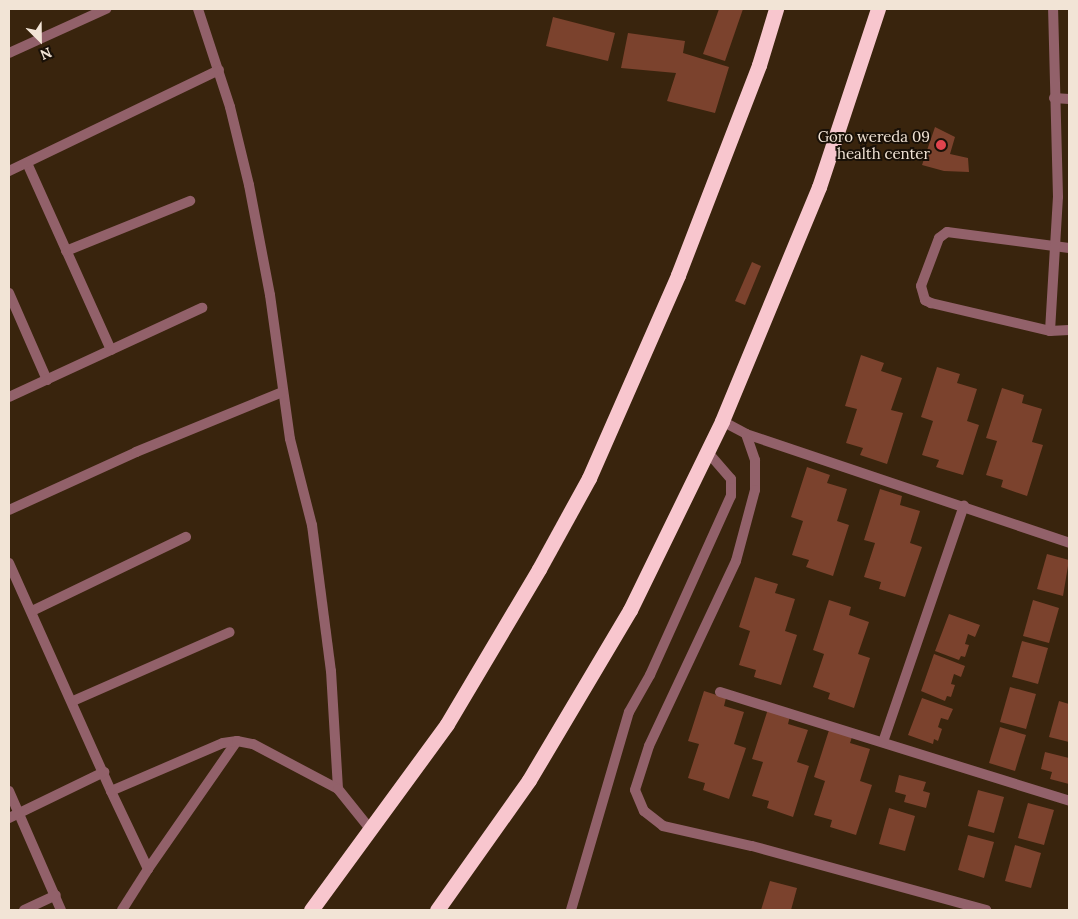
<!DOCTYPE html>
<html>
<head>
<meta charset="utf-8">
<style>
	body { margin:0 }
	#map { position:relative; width:1078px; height:919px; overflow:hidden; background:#39240d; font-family:Lora,serif }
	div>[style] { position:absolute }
	.building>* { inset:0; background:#7b422d }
	.street>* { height:10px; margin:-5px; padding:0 5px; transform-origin:5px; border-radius:5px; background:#92616a }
	.highway>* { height:15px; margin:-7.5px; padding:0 7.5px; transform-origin:7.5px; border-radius:7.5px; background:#f8c6ce }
	.dots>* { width:14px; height:14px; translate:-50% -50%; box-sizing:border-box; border:2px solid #191007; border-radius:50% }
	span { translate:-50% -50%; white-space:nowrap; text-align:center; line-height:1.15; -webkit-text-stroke:4px #191007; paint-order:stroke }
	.poi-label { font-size:15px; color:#f2e4d6 }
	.right { translate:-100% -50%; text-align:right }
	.frame { position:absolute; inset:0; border:10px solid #f2e4d6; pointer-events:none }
	.north { position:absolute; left:15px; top:15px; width:50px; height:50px; -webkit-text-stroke:4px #191007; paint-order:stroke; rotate:157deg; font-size:14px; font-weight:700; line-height:20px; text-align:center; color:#f2e4d6 }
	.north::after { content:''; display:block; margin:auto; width:18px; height:22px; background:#f2e4d6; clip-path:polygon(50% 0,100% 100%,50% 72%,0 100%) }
</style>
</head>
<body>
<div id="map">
	<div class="building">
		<i style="clip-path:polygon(719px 9px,743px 9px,725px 61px,703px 54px)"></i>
		<i style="clip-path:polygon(553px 17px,615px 33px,608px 61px,546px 46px)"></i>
		<i style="clip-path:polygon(628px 33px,685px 41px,683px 53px,729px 67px,715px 113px,667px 101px,676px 73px,621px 68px)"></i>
		<i style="clip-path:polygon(935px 127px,955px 137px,950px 154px,968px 158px,969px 172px,944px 171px,922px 165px)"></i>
		<i style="clip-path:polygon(752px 262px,761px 266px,745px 305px,735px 301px)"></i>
		<i style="clip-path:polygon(861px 355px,884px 363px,881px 371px,902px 378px,891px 410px,903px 413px,887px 464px,860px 455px,863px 448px,846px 443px,857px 409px,845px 406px)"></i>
		<i style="clip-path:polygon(937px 367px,960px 374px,957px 383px,977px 389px,967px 421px,979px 425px,963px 475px,936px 467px,939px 460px,922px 455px,933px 421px,921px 417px)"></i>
		<i style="clip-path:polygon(1002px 388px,1024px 395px,1022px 403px,1042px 409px,1032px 442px,1043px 445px,1027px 496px,1001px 487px,1003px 480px,986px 475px,997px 441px,986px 438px)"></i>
		<i style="clip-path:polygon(807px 467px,830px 475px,827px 483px,847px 489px,837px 521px,849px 525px,833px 576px,806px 567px,809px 560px,792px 555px,803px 521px,791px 517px)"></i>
		<i style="clip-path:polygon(880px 489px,902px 496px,900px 505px,920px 511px,910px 543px,922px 547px,905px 597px,879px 589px,881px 582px,864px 577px,875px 543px,864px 540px)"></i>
		<i style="clip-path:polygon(1047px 554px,1069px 560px,1063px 596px,1037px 589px)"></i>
		<i style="clip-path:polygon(755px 577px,778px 584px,775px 593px,795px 599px,785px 631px,797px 635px,781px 685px,754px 677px,756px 670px,739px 665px,750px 631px,739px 627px)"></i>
		<i style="clip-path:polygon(829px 600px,851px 607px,849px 615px,869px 622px,858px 654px,870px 658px,854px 708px,828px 699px,830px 693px,813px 687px,824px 654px,813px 650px)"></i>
		<i style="clip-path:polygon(1033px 600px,1059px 608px,1049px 643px,1023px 636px)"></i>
		<i style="clip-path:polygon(949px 614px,980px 625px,975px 637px,968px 634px,965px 644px,969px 645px,965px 657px,961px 656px,959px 660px,935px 651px)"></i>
		<i style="clip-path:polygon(1022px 641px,1048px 648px,1038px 684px,1012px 677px)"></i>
		<i style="clip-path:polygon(934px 654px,965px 666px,961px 677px,954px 674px,951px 684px,955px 685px,951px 697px,947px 696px,945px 701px,921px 691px)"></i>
		<i style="clip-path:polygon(1010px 687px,1036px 694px,1026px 729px,1000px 722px)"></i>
		<i style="clip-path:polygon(704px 691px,726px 698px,724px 706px,744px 712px,734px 744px,746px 748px,729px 799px,703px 790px,705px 783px,688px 778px,699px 744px,688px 741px)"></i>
		<i style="clip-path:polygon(922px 698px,953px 709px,948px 720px,941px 718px,938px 727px,942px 729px,938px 741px,934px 739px,933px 744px,908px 735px)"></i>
		<i style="clip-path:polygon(1059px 701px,1069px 704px,1069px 742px,1049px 737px)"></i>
		<i style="clip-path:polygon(768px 709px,790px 716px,788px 724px,808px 730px,797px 762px,809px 766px,793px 817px,767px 808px,769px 801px,752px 796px,763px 762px,752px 759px)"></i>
		<i style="clip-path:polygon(830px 727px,853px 734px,850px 743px,870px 749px,860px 781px,872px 785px,856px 835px,830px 827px,832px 820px,814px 815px,825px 781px,814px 777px)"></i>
		<i style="clip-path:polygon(1000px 727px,1026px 735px,1015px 771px,989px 763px)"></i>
		<i style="clip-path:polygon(1045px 752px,1069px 758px,1069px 784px,1050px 779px,1052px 772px,1041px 769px)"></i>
		<i style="clip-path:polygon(899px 775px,926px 782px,923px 791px,930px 793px,926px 808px,904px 802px,906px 795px,895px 792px)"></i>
		<i style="clip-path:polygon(978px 790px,1004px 797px,994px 833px,968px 826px)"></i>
		<i style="clip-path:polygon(1028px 803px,1054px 810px,1044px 845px,1018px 838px)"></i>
		<i style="clip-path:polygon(889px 808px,915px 816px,905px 851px,879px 844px)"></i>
		<i style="clip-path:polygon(968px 835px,994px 842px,984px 878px,958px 870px)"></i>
		<i style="clip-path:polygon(1015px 845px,1041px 853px,1031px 888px,1005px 881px)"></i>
		<i style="clip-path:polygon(770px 881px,797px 888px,791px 910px,761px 910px)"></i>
	</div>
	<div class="street">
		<i style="left:198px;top:9px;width:103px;rotate:71.9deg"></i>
		<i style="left:230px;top:107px;width:80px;rotate:76.3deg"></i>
		<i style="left:249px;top:185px;width:112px;rotate:79.2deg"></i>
		<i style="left:270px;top:295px;width:145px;rotate:82.1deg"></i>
		<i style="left:290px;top:439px;width:89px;rotate:75.7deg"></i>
		<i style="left:312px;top:525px;width:147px;rotate:82.6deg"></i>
		<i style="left:331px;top:671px;width:118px;rotate:86.6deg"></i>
		<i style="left:9px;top:53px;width:107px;rotate:-24.4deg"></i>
		<i style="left:1054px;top:98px;width:15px;rotate:4deg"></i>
		<i style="left:27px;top:163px;width:205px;rotate:65.8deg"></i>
		<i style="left:9px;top:171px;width:233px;rotate:-25.7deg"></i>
		<i style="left:1069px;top:248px;width:123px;rotate:-172.5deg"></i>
		<i style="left:947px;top:232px;width:10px;rotate:143deg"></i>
		<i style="left:939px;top:238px;width:51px;rotate:110.6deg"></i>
		<i style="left:921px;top:286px;width:15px;rotate:74deg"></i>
		<i style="left:925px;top:300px;width:7px;rotate:27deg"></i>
		<i style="left:931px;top:303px;width:122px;rotate:13.2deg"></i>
		<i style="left:1050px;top:331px;width:19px;rotate:-3deg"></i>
		<i style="left:66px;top:251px;width:134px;rotate:-22deg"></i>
		<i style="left:9px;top:293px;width:95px;rotate:66.4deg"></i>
		<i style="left:1050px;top:331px;width:134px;rotate:-86.6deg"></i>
		<i style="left:1058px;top:197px;width:188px;rotate:-91.5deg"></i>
		<i style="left:9px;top:397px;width:213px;rotate:-24.8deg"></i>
		<i style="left:722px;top:421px;width:27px;rotate:28deg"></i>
		<i style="left:746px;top:434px;width:341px;rotate:18.6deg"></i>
		<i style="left:746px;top:434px;width:28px;rotate:71deg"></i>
		<i style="left:755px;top:460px;width:30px;rotate:90deg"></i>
		<i style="left:755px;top:490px;width:73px;rotate:105deg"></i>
		<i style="left:736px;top:561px;width:204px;rotate:115.2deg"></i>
		<i style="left:649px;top:746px;width:46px;rotate:107.7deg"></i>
		<i style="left:635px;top:790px;width:23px;rotate:67deg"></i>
		<i style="left:644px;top:811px;width:24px;rotate:38deg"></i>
		<i style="left:663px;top:826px;width:91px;rotate:12.7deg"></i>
		<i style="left:752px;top:846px;width:243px;rotate:15.3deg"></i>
		<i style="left:9px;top:510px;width:140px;rotate:-24.5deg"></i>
		<i style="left:136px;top:452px;width:158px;rotate:-22.3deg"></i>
		<i style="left:9px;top:563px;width:250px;rotate:65.9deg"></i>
		<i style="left:32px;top:611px;width:171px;rotate:-25.7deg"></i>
		<i style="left:720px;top:692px;width:366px;rotate:17.3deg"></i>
		<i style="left:73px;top:701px;width:171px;rotate:-23.7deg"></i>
		<i style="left:883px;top:742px;width:250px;rotate:-71.1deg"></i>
		<i style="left:9px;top:791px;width:130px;rotate:66.4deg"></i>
		<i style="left:9px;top:818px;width:106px;rotate:-25.8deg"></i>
		<i style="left:148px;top:869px;width:156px;rotate:-55.2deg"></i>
		<i style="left:24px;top:910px;width:35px;rotate:-25deg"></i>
		<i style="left:122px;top:910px;width:49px;rotate:-57.6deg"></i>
		<i style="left:148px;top:869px;width:86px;rotate:-115.4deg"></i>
		<i style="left:111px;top:791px;width:122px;rotate:-23.2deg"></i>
		<i style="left:223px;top:743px;width:14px;rotate:-8deg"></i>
		<i style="left:237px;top:741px;width:16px;rotate:11deg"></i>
		<i style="left:253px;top:744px;width:96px;rotate:27.9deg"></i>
		<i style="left:338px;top:789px;width:53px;rotate:51.2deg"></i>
		<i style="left:571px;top:910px;width:206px;rotate:-73.7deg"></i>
		<i style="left:629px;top:712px;width:43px;rotate:-60.4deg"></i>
		<i style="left:650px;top:675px;width:196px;rotate:-65.7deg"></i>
		<i style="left:731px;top:496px;width:17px;rotate:-90deg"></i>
		<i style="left:731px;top:479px;width:37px;rotate:-131deg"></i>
	</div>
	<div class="highway">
		<i style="left:311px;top:910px;width:230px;rotate:-53.8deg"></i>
		<i style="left:447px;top:724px;width:180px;rotate:-59.3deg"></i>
		<i style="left:539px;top:569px;width:104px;rotate:-61.2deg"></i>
		<i style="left:589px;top:478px;width:222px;rotate:-66.3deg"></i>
		<i style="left:678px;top:275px;width:225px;rotate:-68.9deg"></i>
		<i style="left:759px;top:65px;width:59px;rotate:-73.1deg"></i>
		<i style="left:437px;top:910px;width:159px;rotate:-54.7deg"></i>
		<i style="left:529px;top:780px;width:198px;rotate:-59.3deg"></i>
		<i style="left:630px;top:610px;width:210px;rotate:-64deg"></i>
		<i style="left:722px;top:421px;width:253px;rotate:-67.5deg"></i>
		<i style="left:819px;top:187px;width:188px;rotate:-71.7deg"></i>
	</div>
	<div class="dots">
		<i style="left:941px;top:145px;background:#e0444e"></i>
	</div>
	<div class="poi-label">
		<span class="right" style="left:930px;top:145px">Goro wereda 09<br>health center</span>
	</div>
	<div class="frame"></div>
	<div class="north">N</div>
</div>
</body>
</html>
